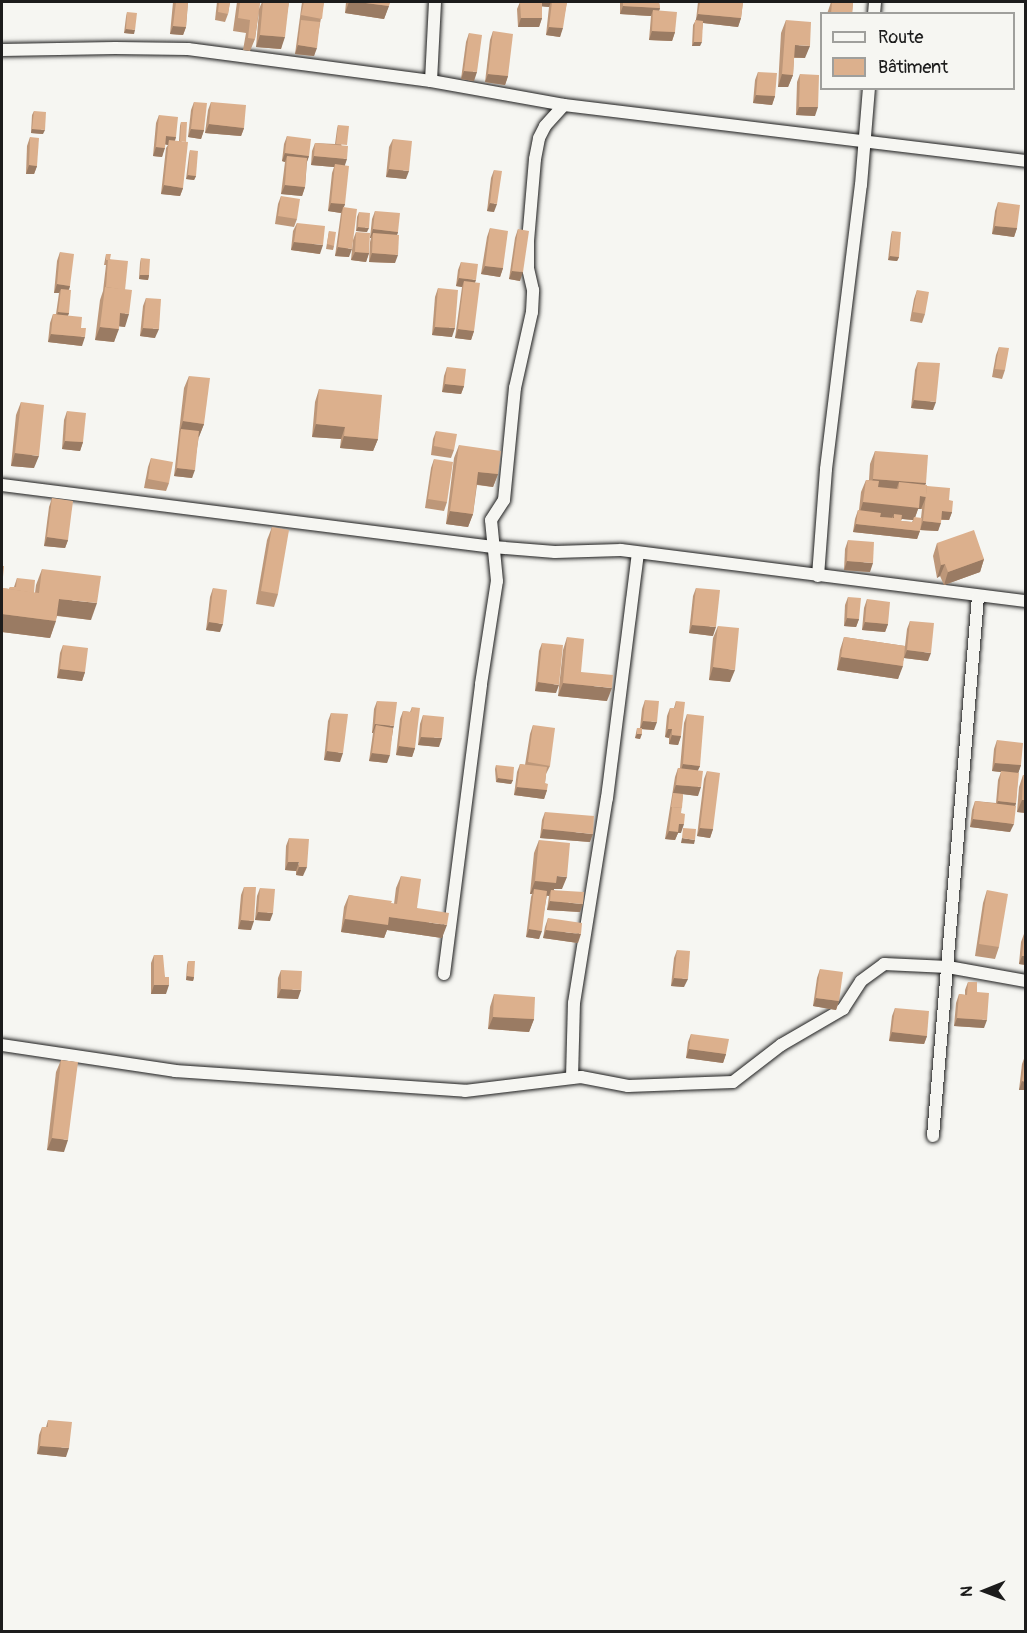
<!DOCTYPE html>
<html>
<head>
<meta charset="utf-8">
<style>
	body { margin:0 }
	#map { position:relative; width:1027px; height:1633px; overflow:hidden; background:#f6f6f2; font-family:Pangolin,sans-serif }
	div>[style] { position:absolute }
	.roads { filter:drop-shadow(0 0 2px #1c1c1c) drop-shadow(0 0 2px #1c1c1c) }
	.street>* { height:12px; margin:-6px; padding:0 6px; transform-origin:6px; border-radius:6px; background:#f6f6f2 }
	.wall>* { inset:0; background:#bd9779 }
	.shaded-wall>* { inset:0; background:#9a7b63 }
	.building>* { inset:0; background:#dcb08d }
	span { translate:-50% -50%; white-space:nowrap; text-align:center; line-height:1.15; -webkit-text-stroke:4.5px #f6f6f2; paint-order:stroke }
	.frame { position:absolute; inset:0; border:3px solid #1c1c1c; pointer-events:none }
	.legend { position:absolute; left:820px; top:12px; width:195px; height:78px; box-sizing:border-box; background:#f6f6f2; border:2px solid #9f9f9c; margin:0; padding:8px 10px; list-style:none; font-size:18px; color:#1c1c1c }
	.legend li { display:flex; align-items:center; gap:12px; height:30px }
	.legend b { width:30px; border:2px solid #9f9f9c }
	.north { position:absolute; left:955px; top:1561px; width:60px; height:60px; -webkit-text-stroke:4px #f6f6f2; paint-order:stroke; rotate:269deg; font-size:16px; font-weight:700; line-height:24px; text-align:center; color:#1c1c1c }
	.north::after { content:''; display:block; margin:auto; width:21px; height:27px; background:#1c1c1c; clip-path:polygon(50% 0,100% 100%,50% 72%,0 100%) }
</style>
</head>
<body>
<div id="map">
	<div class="roads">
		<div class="street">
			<i style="left:874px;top:14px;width:12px;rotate:-85deg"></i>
			<i style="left:2px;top:50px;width:113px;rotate:-1deg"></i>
			<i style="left:115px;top:48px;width:73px;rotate:0.8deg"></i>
			<i style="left:188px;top:49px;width:245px;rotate:7.5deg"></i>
			<i style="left:431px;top:81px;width:135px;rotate:10.2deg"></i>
			<i style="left:564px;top:105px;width:465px;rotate:6.9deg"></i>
			<i style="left:431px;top:81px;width:79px;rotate:-87.1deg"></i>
			<i style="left:2px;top:485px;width:495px;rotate:7.2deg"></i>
			<i style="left:493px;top:547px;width:62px;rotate:4.6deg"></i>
			<i style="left:555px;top:552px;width:66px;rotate:-1.7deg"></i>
			<i style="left:621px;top:550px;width:408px;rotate:7.2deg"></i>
			<i style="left:818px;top:576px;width:107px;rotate:-85.7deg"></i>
			<i style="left:826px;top:469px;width:286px;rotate:-83deg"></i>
			<i style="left:861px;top:185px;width:97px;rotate:-85.3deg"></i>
			<i style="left:444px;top:974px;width:292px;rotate:-82.7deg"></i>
			<i style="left:481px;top:684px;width:104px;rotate:-81.2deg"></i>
			<i style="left:497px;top:581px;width:61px;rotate:-95.6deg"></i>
			<i style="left:491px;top:520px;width:24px;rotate:-57deg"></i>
			<i style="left:504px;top:500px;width:113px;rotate:-84.4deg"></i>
			<i style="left:515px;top:388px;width:78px;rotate:-77.4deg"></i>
			<i style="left:532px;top:312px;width:22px;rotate:-87deg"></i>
			<i style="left:533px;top:290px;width:23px;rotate:-103deg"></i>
			<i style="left:528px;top:268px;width:27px;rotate:-90deg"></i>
			<i style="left:528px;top:241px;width:82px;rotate:-85.1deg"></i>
			<i style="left:535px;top:159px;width:21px;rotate:-79deg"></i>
			<i style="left:539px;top:138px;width:13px;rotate:-63deg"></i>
			<i style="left:545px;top:126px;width:28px;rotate:-48deg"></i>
			<i style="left:2px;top:1045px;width:175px;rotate:8.5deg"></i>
			<i style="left:175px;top:1071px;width:291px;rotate:3.9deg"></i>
			<i style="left:465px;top:1091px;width:117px;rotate:-6.9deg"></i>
			<i style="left:581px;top:1077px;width:48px;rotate:10.8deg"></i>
			<i style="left:628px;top:1086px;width:105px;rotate:-2.2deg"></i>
			<i style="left:733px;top:1082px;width:61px;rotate:-37.6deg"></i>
			<i style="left:781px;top:1045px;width:72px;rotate:-30.1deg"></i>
			<i style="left:843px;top:1009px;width:33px;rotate:-57deg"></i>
			<i style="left:861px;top:981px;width:29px;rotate:-36deg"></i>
			<i style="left:884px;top:964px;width:64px;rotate:2.7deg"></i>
			<i style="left:948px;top:967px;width:79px;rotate:10.2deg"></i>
			<i style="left:572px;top:1078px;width:75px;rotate:-88.5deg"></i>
			<i style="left:574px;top:1003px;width:208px;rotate:-80.9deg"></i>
			<i style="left:607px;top:798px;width:247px;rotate:-82.8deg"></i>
			<i style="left:933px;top:1136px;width:541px;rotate:-85.23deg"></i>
		</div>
	</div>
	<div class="wall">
		<i style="clip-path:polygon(173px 2px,188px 2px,186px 27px,183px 35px,170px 34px)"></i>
		<i style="clip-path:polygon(217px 2px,230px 2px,228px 14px,225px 22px,215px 20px)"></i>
		<i style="clip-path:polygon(237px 2px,260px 2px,259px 9px,262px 2px,289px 2px,281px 49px,256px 47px,259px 11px,255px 39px,250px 51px,243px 50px,246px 33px,233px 31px)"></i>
		<i style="clip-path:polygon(302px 2px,324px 2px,314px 56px,295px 54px)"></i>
		<i style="clip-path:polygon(346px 2px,390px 2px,384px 19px,345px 13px)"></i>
		<i style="clip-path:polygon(520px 2px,567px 2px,560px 37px,546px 35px,549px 7px,542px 6px,542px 18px,539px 27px,518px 27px,517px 9px)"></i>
		<i style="clip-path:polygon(620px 2px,659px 2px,660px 8px,659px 11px,675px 32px,672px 41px,649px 40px,651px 16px,620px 14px)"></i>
		<i style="clip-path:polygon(698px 2px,743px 2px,741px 18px,738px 27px,703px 23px,700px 46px,692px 46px,693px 25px,696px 20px)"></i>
		<i style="clip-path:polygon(831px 2px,853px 2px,852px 14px,827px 14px)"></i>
		<i style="clip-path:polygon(127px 12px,134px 34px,124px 33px,126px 17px)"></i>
		<i style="clip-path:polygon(786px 20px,805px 58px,794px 58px,793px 75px,788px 87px,778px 87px,781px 33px)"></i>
		<i style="clip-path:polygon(493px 31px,508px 76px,505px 85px,485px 82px,490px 40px)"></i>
		<i style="clip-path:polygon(469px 33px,474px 81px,461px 79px,466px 42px)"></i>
		<i style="clip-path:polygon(758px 72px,775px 96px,772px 105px,753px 103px,755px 80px)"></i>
		<i style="clip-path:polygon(800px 74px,815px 116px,796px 115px,797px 82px)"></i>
		<i style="clip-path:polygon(194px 102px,204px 130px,201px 139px,188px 137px,191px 110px)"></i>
		<i style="clip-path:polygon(211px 102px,244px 128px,241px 136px,205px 133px,208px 110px)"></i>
		<i style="clip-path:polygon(34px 111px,43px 134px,31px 133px,32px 115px)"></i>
		<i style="clip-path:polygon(159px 115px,176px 137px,175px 141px,179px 141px,180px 126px,181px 122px,183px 188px,180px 196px,161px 194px,166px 148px,168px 145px,165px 144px,162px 157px,153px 156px,156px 123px)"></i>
		<i style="clip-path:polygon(338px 125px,345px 166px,345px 204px,344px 207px,349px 257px,335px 256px,341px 213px,328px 211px,332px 173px,334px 167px,311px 165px,312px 151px,315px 143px,335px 144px,337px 129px)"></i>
		<i style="clip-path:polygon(287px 136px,309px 156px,307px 162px,305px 187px,302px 196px,281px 194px,285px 162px,282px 161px,284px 144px)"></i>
		<i style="clip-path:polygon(30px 137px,37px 166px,34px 174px,26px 174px,27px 146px)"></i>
		<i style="clip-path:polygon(393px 139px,406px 179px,386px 177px,389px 147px)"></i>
		<i style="clip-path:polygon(190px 150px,196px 176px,194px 180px,186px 179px,189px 155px)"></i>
		<i style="clip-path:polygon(494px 170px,494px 212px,487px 211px,491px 178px)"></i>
		<i style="clip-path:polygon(281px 196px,297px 219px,294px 227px,275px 224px,278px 204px)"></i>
		<i style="clip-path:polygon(998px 202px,1017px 228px,1014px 237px,992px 234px,995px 211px)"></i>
		<i style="clip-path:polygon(375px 211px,398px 232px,397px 235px,395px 263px,369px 262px,370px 242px,371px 238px,370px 238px,372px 219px)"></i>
		<i style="clip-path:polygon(359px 212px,367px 232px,356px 231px,357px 217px)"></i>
		<i style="clip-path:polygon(297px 223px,320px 254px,291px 250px,293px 231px)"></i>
		<i style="clip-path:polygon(490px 228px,503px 268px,500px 277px,481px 274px,487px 237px)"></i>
		<i style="clip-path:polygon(518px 229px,520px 281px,509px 279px,515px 238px)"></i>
		<i style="clip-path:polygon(329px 231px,334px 246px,333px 250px,326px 249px)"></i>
		<i style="clip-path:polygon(892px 231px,899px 257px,897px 261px,888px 260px,891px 235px)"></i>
		<i style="clip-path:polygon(356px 232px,369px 253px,366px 262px,351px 260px,353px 240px)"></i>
		<i style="clip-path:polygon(60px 252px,70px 286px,69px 290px,69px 313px,68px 316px,81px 328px,82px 346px,48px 342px,50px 323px,53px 314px,56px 314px,59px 293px,54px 293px,57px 261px)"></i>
		<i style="clip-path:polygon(106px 254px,110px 259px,125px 290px,125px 327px,119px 326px,114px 342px,95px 340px,100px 300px,103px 291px,106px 265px,104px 265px)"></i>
		<i style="clip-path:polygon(141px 258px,149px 275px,148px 280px,139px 279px,140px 263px)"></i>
		<i style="clip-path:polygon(461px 262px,475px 283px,474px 331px,471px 340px,455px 338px,462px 287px,456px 286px,458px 270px)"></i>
		<i style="clip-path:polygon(438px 288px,452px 337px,432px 335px,435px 297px)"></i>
		<i style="clip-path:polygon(917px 290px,925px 314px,922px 323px,910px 321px,914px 299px)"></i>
		<i style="clip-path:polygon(146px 298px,155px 338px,140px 336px,143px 306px)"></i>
		<i style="clip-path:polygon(999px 347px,1005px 370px,1002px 379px,992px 377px,996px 355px)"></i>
		<i style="clip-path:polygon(918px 362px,933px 410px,911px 408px,915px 370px)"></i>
		<i style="clip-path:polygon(447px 367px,464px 386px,461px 394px,442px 392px,444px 376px)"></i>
		<i style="clip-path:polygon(189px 376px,204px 424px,199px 436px,192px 478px,174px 476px,184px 388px)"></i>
		<i style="clip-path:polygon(319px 389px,378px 439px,373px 451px,340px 448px,341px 439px,312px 437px,315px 402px)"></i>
		<i style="clip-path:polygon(21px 402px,34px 468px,11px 466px,16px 415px)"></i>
		<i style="clip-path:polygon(67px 411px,83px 442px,80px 451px,62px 449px,64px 420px)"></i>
		<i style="clip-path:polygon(436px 431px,454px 450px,451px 458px,431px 455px,433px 439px)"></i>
		<i style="clip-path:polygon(459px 445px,498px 474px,493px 487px,477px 485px,473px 514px,468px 527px,446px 524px,454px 458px)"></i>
		<i style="clip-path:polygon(evenodd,875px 451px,926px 483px,925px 485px,927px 486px,949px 500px,952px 512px,949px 520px,941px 520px,938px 531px,920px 530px,917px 539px,853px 532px,855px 519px,858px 510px,859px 510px,861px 492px,866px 480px,869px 480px,870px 464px,875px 451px,918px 509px,922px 509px,921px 518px,915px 518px,918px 509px,875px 451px,902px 519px,913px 520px,912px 522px,901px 521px,902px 519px)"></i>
		<i style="clip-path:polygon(151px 458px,169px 483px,166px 491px,144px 488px,148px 467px)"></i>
		<i style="clip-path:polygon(434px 459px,447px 502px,444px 511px,425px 508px,431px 468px)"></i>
		<i style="clip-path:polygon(52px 498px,68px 540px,65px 548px,44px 546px,49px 507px)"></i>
		<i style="clip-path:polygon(272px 527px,278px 594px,274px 607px,256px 604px,267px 540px)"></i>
		<i style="clip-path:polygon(848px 540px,870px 572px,844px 570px,845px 549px)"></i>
		<i style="clip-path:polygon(937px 543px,984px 559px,980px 572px,944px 585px,940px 576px,937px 578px,933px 556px)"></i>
		<i style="clip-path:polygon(42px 569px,91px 620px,57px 616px,50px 638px,2px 632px,2px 588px,9px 589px,10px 587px,14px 587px,17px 578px,34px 593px,35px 593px,36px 585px)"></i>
		<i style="clip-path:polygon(213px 588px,220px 632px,206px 630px,210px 597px)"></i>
		<i style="clip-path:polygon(696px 588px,713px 636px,689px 633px,693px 596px)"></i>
		<i style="clip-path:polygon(848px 597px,859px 619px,856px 627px,844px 626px,845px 605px)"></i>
		<i style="clip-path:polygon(867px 599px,888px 624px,885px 632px,862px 630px,864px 608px)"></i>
		<i style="clip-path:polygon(910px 621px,928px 661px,904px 658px,898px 679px,837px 670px,840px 650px,844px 637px,905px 646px,907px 629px)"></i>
		<i style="clip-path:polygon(718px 626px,730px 682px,709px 680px,713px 638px)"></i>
		<i style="clip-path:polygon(567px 637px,581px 672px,607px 701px,558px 696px,563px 650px)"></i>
		<i style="clip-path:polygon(542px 643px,556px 693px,535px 691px,539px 651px)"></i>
		<i style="clip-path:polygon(63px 645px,85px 672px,82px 681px,57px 678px,60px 653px)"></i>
		<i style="clip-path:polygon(645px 700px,654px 730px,642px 729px,640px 739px,635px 738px,637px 728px,640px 728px,642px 709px)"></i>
		<i style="clip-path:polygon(377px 701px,393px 731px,387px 763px,369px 761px,373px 733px,372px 733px,374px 709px)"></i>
		<i style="clip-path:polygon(676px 701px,681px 736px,678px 745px,669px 744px,669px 738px,665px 737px,667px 716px,670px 708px,674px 708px)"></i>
		<i style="clip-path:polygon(412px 707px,415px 748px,412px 757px,396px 755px,400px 719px,403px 711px,410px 712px)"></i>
		<i style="clip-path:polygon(331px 713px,340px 762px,324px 760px,328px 721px)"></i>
		<i style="clip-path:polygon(687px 714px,700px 766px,698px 770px,698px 796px,683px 794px,681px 813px,681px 833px,678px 833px,675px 840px,665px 839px,675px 777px,678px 768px,680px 768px,684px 723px)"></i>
		<i style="clip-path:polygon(423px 715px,439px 747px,418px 745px,420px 724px)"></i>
		<i style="clip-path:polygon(533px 725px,550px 766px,546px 774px,545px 783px,547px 790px,544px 799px,514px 795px,517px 772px,520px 764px,525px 765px,530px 734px)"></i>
		<i style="clip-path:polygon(997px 740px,1021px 765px,1018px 773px,1016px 803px,1010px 832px,970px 827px,972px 810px,975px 801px,996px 803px,998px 780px,1001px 772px,992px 771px,994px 749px)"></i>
		<i style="clip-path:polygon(496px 765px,513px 780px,511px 784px,496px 782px,495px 769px)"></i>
		<i style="clip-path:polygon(707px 771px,713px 829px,710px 838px,697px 836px,704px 779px)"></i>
		<i style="clip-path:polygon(1023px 775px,1026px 813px,1017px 812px,1019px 787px)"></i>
		<i style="clip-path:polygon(545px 812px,590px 842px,540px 838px,542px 820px)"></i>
		<i style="clip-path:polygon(289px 838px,303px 876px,296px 875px,296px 871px,285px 870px,286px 846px)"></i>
		<i style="clip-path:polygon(539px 840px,562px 889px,554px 889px,554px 890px,580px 912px,547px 910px,549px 896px,547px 895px,539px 939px,526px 937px,531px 897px,532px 894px,530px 894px,534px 853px)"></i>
		<i style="clip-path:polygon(401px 876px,417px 908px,442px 938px,387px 930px,384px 938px,341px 932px,344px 907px,349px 895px,394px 904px,396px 888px)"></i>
		<i style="clip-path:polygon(244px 887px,251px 930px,238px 929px,241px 895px)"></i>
		<i style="clip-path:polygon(260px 888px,270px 921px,255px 920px,257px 896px)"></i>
		<i style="clip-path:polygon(987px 890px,999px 947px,995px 959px,975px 956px,983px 903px)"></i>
		<i style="clip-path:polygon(548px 918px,578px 943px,543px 938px,545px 927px)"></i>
		<i style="clip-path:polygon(1024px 934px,1026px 965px,1019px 964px,1021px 942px)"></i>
		<i style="clip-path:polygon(677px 950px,684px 987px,671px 986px,674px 958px)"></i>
		<i style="clip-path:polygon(154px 955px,165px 977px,166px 994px,151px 994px,151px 963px)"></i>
		<i style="clip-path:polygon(188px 961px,194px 977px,193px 981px,186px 980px,187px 965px)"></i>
		<i style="clip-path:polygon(820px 969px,839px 1001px,836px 1010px,813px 1006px,817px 978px)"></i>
		<i style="clip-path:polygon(281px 970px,298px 999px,277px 998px,278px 978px)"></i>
		<i style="clip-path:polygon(968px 982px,977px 992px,984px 1028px,954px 1026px,956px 1003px,959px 994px,965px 995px,965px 990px)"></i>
		<i style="clip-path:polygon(494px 994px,534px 1019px,529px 1032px,488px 1029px,490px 1007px)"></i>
		<i style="clip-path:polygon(895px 1008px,927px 1036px,924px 1044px,889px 1041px,892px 1016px)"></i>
		<i style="clip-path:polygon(691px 1034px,726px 1054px,723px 1063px,686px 1058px,688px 1042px)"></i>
		<i style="clip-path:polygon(1025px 1056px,1026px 1056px,1026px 1090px,1019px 1090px,1022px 1064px)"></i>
		<i style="clip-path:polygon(61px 1060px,64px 1152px,47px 1150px,56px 1072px)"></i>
		<i style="clip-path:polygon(48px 1420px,66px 1457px,37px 1454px,39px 1435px,42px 1427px,46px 1427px)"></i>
	</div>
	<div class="shaded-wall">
		<i style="clip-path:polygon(349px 2px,358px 2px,389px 6px,384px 19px,345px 13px)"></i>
		<i style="clip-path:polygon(538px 2px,551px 2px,549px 7px,536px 6px)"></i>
		<i style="clip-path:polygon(623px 6px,660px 8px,657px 17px,653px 10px,651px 16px,620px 14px)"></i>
		<i style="clip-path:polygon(698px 14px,741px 18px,738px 27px,695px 22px)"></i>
		<i style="clip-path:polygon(521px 18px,542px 18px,539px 27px,518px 27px)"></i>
		<i style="clip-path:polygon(173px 26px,186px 27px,183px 35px,170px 34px)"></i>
		<i style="clip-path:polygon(549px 27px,563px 28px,560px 37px,546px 35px)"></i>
		<i style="clip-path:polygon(126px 29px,135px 30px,134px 34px,124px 33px)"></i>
		<i style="clip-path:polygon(652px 31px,675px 32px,672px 41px,649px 40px)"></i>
		<i style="clip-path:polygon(260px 35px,285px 37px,281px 49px,256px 47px)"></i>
		<i style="clip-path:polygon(694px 42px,702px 42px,700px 46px,692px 46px)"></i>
		<i style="clip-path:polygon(298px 45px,317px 48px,314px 56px,295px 54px)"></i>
		<i style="clip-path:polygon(795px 45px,810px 46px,805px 58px,790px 57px)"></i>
		<i style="clip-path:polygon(464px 71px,477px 72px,474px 81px,461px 79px)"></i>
		<i style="clip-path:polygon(488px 74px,508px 76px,505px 85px,485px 82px)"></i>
		<i style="clip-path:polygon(782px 74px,793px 75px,788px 87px,778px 87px)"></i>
		<i style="clip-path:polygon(756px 95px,775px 96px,772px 105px,753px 103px)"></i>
		<i style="clip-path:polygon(799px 107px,818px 107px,815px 116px,796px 115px)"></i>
		<i style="clip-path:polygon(209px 124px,244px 128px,241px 136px,205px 133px)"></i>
		<i style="clip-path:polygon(32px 129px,45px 130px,43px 134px,31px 133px)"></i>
		<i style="clip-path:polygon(191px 129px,204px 130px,201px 139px,188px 137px)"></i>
		<i style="clip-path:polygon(166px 136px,176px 137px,173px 145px,169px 140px,168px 145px,163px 144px)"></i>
		<i style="clip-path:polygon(156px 147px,165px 148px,162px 157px,153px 156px)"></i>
		<i style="clip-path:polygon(285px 153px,309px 156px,306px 164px,287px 156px,285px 162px,282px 161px)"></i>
		<i style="clip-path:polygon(314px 156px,347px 159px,344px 168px,335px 164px,334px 167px,311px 165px)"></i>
		<i style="clip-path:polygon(29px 165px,37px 166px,34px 174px,26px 174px)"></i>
		<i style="clip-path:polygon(389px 169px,409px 171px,406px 179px,386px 177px)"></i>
		<i style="clip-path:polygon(188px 175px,196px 176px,194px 180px,186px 179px)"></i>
		<i style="clip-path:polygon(164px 185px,183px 188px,180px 196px,161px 194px)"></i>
		<i style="clip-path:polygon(285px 185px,305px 187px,302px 196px,281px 194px)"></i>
		<i style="clip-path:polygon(331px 203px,345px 204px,341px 213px,328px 211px)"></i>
		<i style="clip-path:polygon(490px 203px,497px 204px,494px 212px,487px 211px)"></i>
		<i style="clip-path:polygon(995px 226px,1017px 228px,1014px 237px,992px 234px)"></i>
		<i style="clip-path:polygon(358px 227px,369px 228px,367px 232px,356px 231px)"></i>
		<i style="clip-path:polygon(373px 229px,398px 232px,395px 240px,373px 233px,371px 238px,370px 238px)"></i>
		<i style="clip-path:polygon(294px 242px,323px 245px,320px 254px,291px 250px)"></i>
		<i style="clip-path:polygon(338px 247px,352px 249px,349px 257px,335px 256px)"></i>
		<i style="clip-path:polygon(355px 252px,369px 253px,366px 262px,351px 260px)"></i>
		<i style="clip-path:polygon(372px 253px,398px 255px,395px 263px,369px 262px)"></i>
		<i style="clip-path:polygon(890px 256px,899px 257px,897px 261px,888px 260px)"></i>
		<i style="clip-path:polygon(485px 266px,503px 268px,500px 277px,481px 274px)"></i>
		<i style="clip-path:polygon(512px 271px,523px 272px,520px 281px,509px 279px)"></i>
		<i style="clip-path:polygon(140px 275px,149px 275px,148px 280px,139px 279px)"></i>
		<i style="clip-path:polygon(459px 278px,476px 280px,473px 288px,464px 281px,462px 287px,456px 286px)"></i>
		<i style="clip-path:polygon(57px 284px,70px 286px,67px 294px,61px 289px,59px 293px,54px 293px)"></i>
		<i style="clip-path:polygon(58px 312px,69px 313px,65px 321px,55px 320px)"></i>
		<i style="clip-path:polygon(120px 313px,129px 314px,125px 327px,116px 326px)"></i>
		<i style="clip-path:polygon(100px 327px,119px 329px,114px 342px,95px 340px)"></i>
		<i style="clip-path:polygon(435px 327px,455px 328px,452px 337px,432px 335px)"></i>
		<i style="clip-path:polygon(143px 328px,159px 329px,155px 338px,140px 336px)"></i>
		<i style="clip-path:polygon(458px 329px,474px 331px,471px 340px,455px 338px)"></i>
		<i style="clip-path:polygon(51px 334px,85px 337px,82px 346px,48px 342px)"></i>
		<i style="clip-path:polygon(445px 384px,464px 386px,461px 394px,442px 392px)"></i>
		<i style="clip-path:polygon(914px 400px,936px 402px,933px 410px,911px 408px)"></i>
		<i style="clip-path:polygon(183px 421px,204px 424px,199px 437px,181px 434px,181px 429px,179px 434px)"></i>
		<i style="clip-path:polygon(316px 424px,345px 427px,341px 439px,312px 437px)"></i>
		<i style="clip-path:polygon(344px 436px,378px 439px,373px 451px,340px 448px)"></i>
		<i style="clip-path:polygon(65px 441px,83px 442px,80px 451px,62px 449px)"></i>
		<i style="clip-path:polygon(15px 453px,39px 456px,34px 468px,11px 466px)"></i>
		<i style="clip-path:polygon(177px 468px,195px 470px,192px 478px,174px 476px)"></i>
		<i style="clip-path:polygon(478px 472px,498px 474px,493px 487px,474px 484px)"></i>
		<i style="clip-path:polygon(873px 479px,926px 483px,921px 495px,898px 489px,899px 482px,895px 493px,868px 491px)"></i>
		<i style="clip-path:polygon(920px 496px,926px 497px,921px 509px,918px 509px,914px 520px,914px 517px,913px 520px,893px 518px,894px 514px,892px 518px,859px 515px,863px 502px)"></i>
		<i style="clip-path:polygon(450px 511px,473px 514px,468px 527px,446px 524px)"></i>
		<i style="clip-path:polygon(942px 511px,952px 512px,949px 520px,939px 519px)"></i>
		<i style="clip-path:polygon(923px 521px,941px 523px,938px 531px,920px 530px)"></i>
		<i style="clip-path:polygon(856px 524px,920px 531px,917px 539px,853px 532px)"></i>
		<i style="clip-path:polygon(47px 537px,68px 540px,65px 548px,44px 546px)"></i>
		<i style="clip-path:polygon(984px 559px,980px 572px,944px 585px,948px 572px)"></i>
		<i style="clip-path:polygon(847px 561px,873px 563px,870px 572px,844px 570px)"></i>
		<i style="clip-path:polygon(945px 564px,940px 576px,937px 578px,941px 565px)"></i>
		<i style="clip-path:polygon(59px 599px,97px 603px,91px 620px,53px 615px)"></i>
		<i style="clip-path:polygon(2px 614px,56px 621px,50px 638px,2px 632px)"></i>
		<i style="clip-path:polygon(847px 618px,859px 619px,856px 627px,844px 626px)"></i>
		<i style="clip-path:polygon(209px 622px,223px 624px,220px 632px,206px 630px)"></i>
		<i style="clip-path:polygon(865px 622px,888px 624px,885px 632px,862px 630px)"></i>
		<i style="clip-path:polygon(692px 625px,716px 627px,713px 636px,689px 633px)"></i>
		<i style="clip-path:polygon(907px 650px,931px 653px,928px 661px,904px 658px)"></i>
		<i style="clip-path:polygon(841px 657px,903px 666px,898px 679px,837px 670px)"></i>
		<i style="clip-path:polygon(713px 667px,735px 670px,730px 682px,709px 680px)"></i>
		<i style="clip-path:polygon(60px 669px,85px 672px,82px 681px,57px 678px)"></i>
		<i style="clip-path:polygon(538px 682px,559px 685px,556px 693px,535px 691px)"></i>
		<i style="clip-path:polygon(563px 683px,612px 688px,607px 701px,558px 696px)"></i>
		<i style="clip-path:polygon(643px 721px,657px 722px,654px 730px,640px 729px)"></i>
		<i style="clip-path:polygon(375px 724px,394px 726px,391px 735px,376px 725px,373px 733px,372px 733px)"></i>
		<i style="clip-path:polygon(668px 729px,672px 729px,669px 738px,665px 737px)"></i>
		<i style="clip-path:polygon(637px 734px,642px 734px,640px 739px,635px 738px)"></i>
		<i style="clip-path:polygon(672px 735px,681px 736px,678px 745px,669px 744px)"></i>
		<i style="clip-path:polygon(421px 737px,442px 738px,439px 747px,418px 745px)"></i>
		<i style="clip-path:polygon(399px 746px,415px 748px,412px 757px,396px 755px)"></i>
		<i style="clip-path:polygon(327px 751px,343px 753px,340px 762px,324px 760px)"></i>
		<i style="clip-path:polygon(372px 753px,390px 755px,387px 763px,369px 761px)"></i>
		<i style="clip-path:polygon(995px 763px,1021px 765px,1018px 774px,992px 771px)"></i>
		<i style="clip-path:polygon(683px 764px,700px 766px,696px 774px,680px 773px)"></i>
		<i style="clip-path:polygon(498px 778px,513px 780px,511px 784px,496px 782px)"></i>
		<i style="clip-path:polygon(676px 785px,701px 787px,698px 796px,673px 793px)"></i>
		<i style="clip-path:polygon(517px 787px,547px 790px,544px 799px,514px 795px)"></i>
		<i style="clip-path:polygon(1022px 800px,1026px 800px,1026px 813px,1017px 812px)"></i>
		<i style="clip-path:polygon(998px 801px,1016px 803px,1013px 811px,995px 809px)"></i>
		<i style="clip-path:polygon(973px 819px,1014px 824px,1010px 832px,970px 827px)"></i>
		<i style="clip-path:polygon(679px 824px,684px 824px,681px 833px,678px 833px,675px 840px,665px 839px,669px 831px)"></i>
		<i style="clip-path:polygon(700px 828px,713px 829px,710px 838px,697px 836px)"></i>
		<i style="clip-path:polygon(543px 829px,593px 834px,590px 842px,540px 838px)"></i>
		<i style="clip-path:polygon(682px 838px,695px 840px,694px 844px,681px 843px)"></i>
		<i style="clip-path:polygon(288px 862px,299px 862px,296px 871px,285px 870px)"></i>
		<i style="clip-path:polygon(299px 867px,307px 867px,303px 876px,296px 875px)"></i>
		<i style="clip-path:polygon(557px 876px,567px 877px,562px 889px,554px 889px,552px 896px,551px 890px,549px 896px,533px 894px,534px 889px,532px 894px,530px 894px,535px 881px)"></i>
		<i style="clip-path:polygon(550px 901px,583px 904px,580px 912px,547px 910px)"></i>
		<i style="clip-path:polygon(258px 912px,273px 913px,270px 921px,255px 920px)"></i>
		<i style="clip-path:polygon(389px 917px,447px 925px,442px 938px,387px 930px,384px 938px,341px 932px,345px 919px)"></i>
		<i style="clip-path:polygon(241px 920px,254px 921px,251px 930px,238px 929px)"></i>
		<i style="clip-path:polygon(529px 929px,542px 931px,539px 939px,526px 937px)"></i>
		<i style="clip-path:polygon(546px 930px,581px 934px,578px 943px,543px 938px)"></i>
		<i style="clip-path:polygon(1022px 956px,1026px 956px,1026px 965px,1019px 964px)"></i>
		<i style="clip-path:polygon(187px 976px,194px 977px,193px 981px,186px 980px)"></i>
		<i style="clip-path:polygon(674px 978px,688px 979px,684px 987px,671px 986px)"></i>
		<i style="clip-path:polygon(154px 985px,169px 985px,166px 994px,151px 994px)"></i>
		<i style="clip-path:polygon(281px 989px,301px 990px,298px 999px,277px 998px)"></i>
		<i style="clip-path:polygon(816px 998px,839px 1001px,836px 1010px,813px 1006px)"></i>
		<i style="clip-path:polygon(493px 1017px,534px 1019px,529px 1032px,488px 1029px)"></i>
		<i style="clip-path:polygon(957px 1018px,987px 1020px,984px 1028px,954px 1026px)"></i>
		<i style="clip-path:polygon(892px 1032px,927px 1036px,924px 1044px,889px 1041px)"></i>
		<i style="clip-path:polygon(689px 1049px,726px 1054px,723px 1063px,686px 1058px)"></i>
		<i style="clip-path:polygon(1022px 1081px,1026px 1082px,1026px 1090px,1019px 1090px)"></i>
		<i style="clip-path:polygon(52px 1138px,68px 1140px,64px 1152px,47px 1150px)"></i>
		<i style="clip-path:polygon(40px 1446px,69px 1448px,66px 1457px,37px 1454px)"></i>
	</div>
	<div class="building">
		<i style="clip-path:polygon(176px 2px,188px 2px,186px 27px,173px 26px)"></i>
		<i style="clip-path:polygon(219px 2px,230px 2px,228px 14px,218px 12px)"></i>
		<i style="clip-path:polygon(240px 2px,260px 2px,255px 39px,248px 38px,250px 20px,238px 18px)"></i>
		<i style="clip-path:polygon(263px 2px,289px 2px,285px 37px,260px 35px)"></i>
		<i style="clip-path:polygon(304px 2px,324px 2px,322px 19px,301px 15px)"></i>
		<i style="clip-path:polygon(358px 2px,390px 2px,389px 6px)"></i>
		<i style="clip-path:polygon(520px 2px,542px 2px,542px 18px,521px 18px)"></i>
		<i style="clip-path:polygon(552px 2px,567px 2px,563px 28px,549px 27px)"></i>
		<i style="clip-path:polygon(623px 2px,659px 2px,660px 8px,623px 6px)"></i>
		<i style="clip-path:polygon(700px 2px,743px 2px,741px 18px,698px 14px)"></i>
		<i style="clip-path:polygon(832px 2px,853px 2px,852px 14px,831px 14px)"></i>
		<i style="clip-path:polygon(653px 10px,677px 12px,675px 32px,652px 31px)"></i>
		<i style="clip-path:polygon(127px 12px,137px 13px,135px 30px,126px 29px)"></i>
		<i style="clip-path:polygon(301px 20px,320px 22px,317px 48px,298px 45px)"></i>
		<i style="clip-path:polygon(695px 20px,703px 21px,702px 42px,694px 42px)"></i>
		<i style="clip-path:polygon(786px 20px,811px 22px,810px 46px,795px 45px,793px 75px,782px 74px)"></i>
		<i style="clip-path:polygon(493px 31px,513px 34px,508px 76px,488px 74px)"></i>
		<i style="clip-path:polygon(469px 33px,482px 35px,477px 72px,464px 71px)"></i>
		<i style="clip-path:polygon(758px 72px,777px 73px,775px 96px,756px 95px)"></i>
		<i style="clip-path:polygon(800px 74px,819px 75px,818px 107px,799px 107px)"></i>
		<i style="clip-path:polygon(194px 102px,207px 103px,204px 130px,191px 129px)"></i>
		<i style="clip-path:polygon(211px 102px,246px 105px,244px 128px,209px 124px)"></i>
		<i style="clip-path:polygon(34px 111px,46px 112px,45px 130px,32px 129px)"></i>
		<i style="clip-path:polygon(159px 115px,178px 117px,176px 137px,166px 136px,165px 148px,156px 147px)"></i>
		<i style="clip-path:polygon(181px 122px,187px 122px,186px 142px,180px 141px)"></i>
		<i style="clip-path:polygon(338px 125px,349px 126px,347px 145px,336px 144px)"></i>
		<i style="clip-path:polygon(287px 136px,311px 139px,309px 156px,285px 153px)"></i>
		<i style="clip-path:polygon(30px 137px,39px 138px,37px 166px,29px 165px)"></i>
		<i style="clip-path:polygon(393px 139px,412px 141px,409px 171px,389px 169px)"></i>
		<i style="clip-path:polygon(169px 140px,188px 142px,183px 188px,164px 185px)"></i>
		<i style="clip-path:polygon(315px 143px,348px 146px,347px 159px,314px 156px)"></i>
		<i style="clip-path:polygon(190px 150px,198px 151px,196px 176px,188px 175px)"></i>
		<i style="clip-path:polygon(287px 156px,307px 158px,305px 187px,285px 185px)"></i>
		<i style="clip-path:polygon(335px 164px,349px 166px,345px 204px,331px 203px)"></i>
		<i style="clip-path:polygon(494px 170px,502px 171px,497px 204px,490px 203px)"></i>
		<i style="clip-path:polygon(281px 196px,300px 199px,297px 219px,278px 216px)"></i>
		<i style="clip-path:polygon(998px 202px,1020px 205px,1017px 228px,995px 226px)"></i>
		<i style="clip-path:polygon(343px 207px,357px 209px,352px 249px,338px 247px)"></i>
		<i style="clip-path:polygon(375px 211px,400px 213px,398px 232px,373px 229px)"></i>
		<i style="clip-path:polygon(359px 212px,370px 213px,369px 228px,358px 227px)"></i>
		<i style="clip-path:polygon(297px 223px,325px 226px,323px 245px,294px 242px)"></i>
		<i style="clip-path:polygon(490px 228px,508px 231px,503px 268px,485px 266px)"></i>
		<i style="clip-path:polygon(518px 229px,529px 231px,523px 272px,512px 271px)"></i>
		<i style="clip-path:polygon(329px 231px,336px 232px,334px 246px,327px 244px)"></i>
		<i style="clip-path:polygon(892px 231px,901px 232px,899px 257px,890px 256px)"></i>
		<i style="clip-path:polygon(356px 232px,370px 233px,369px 253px,355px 252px)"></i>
		<i style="clip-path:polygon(373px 233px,399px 235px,398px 255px,372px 253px)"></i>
		<i style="clip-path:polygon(60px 252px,74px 254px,70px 286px,57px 284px)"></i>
		<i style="clip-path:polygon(106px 254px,111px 254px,110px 259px,108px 259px,108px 260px,106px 260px)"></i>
		<i style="clip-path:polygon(141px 258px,150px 259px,149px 275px,140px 275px)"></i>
		<i style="clip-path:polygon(108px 259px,128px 261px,125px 290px,106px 287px)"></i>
		<i style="clip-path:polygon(461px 262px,478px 264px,476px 280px,459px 278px)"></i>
		<i style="clip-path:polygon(464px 281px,480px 283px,474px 331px,458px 329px)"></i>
		<i style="clip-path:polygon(105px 287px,132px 290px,129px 314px,120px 313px,119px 329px,100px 327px)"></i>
		<i style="clip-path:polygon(438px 288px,458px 290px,455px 328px,435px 327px)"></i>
		<i style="clip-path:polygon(61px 289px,71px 290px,69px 313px,58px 312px)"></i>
		<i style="clip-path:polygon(917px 290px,929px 292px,925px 314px,913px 312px)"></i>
		<i style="clip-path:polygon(146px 298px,161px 299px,159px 329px,143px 328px)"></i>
		<i style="clip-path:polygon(53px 314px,82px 317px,81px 328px,86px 328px,85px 337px,51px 334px)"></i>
		<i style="clip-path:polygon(999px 347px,1009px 348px,1005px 370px,995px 369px)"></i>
		<i style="clip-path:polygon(918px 362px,940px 363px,936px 402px,914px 400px)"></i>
		<i style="clip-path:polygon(447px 367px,466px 369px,464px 386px,445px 384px)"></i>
		<i style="clip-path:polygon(189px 376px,210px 378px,204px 424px,183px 421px)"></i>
		<i style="clip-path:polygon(319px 389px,382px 395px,378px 439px,344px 436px,345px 427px,316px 424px)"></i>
		<i style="clip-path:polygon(21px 402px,44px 405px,39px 456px,15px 453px)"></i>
		<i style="clip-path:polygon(67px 411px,86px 413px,83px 442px,65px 441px)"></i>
		<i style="clip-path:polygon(181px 429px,199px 431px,195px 470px,177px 468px)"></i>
		<i style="clip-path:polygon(436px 431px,457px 434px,454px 450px,434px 446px)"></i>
		<i style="clip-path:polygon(459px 445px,501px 451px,498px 474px,478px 472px,473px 514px,450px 511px)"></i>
		<i style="clip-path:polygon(875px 451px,928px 455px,926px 483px,873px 479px)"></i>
		<i style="clip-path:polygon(151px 458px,173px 462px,169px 483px,148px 479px)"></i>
		<i style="clip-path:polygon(434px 459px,453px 462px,447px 502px,428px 499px)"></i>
		<i style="clip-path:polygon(866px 480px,879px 481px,878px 487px,898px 489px,899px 482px,927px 485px,926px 497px,920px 496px,919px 508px,863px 502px)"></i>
		<i style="clip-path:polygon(927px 486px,950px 488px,949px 500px,953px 501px,952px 512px,942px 511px,941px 523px,923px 521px)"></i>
		<i style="clip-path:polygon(52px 498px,73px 501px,68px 540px,47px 537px)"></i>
		<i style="clip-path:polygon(858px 510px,881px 513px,880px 517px,894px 518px,894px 514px,902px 515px,901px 521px,913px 522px,914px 517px,922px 518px,920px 531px,856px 524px)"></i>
		<i style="clip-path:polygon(272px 527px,289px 530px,278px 594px,261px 591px)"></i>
		<i style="clip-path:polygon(974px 530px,984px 559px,948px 572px,945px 564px,941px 565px,937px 543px)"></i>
		<i style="clip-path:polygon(848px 540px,874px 542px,873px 563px,847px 561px)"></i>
		<i style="clip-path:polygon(2px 566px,4px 566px,2px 588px)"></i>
		<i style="clip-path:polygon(42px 569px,101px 576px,97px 603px,59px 599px,56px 621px,2px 614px,2px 588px,39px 593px)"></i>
		<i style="clip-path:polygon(17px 578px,35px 580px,34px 593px,9px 589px,10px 587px,16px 587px)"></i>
		<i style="clip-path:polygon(213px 588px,227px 590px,223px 624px,209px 622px)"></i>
		<i style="clip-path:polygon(696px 588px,720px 590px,716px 627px,692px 625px)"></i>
		<i style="clip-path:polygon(848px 597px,861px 598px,859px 619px,847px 618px)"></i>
		<i style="clip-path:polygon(867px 599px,890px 602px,888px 624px,865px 622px)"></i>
		<i style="clip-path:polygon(910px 621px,934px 623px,931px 653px,907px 650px)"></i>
		<i style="clip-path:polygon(718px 626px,739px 628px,735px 670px,713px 667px)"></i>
		<i style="clip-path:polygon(567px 637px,584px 639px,581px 672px,613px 675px,612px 688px,563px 683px)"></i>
		<i style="clip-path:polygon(844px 637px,905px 646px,903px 666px,841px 657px)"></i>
		<i style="clip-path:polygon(542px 643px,563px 645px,559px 685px,538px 682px)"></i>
		<i style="clip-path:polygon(63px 645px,88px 648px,85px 672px,60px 669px)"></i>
		<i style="clip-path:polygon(645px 700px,659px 701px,657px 722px,643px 721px)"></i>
		<i style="clip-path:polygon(377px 701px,397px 702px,394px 726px,375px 724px)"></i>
		<i style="clip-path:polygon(676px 701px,685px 702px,681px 736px,672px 735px,672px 729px,668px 729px,670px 708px,675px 708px)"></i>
		<i style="clip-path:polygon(412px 707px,420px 708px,415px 748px,399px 746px,403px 711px,411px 712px)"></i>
		<i style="clip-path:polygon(331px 713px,348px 714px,343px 753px,327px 751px)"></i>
		<i style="clip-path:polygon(687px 714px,704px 716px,700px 766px,683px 764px)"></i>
		<i style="clip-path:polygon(423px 715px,444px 717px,442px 738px,421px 737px)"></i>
		<i style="clip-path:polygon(376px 725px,393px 728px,390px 755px,372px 753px)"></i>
		<i style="clip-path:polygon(533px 725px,555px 728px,550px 766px,528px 762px)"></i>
		<i style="clip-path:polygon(637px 728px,642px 728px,642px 734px,637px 734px)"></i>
		<i style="clip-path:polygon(997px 740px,1023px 743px,1021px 765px,995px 763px)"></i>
		<i style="clip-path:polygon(520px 764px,547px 767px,545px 783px,548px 784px,547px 790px,517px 787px)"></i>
		<i style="clip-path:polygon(496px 765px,514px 767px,513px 780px,498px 778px)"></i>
		<i style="clip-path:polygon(678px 768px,703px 771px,701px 787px,676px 785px)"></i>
		<i style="clip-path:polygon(707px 771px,720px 773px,713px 829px,700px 828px)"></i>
		<i style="clip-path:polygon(1001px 771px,1019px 773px,1016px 803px,998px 801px)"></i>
		<i style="clip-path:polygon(1023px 775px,1026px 775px,1026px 800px,1022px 800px)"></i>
		<i style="clip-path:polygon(673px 793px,683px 794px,682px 808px,672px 807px,671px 807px)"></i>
		<i style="clip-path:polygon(975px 801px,1016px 806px,1014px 824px,973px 819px)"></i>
		<i style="clip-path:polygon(672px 807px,681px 808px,681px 813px,685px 814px,684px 824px,679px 824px,678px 832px,669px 831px)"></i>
		<i style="clip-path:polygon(545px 812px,594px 816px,593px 834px,543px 829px)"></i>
		<i style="clip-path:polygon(683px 828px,696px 829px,695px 840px,682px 838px)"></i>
		<i style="clip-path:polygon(289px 838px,309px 839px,307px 867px,299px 867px,299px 862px,288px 862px)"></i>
		<i style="clip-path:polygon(539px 840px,570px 843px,567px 877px,557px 876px,556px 883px,535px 881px)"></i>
		<i style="clip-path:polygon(401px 876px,421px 879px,417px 908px,449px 913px,447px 925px,389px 917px,388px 925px,345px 919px,349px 895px,392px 901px,391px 903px,397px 904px)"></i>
		<i style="clip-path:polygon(244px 887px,256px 887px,254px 921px,241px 920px)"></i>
		<i style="clip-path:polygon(260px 888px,275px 889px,273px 913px,258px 912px)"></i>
		<i style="clip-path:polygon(534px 889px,547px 891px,542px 931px,529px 929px)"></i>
		<i style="clip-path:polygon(551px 890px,584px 892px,583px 904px,550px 901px)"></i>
		<i style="clip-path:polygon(987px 890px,1008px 894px,999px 947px,979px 944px)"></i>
		<i style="clip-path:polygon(548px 918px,582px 923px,581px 934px,546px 930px)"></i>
		<i style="clip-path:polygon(1024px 934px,1026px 934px,1026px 956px,1022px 956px)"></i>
		<i style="clip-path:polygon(677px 950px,690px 951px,688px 979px,674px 978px)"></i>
		<i style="clip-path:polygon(154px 955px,163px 955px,165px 977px,169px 977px,169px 985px,154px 985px)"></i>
		<i style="clip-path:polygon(188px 961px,195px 961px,194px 977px,187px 976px)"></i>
		<i style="clip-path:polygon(820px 969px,843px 972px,839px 1001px,816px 998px)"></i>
		<i style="clip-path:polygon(281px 970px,302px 971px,301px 990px,281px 989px)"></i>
		<i style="clip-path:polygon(968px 982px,977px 982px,977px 992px,989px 993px,987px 1020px,957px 1018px,959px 994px,967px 995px)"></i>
		<i style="clip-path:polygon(494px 994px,535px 997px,534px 1019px,493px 1017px)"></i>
		<i style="clip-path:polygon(895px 1008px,929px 1011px,927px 1036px,892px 1032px)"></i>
		<i style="clip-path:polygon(691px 1034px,729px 1039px,726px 1054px,689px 1049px)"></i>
		<i style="clip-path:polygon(1025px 1056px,1026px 1056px,1026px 1082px,1022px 1081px)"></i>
		<i style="clip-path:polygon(61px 1060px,78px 1062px,68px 1140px,52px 1138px)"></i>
		<i style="clip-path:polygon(48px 1420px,72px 1422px,69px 1448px,40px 1446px,42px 1427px,48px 1427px)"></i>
		<i style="clip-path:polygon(2px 1488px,3px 1488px,2px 1503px)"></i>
	</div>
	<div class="frame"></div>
	<ul class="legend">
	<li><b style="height:8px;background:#f6f6f2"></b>Route</li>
	<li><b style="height:16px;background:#dcb08d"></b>Bâtiment</li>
	</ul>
	<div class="north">N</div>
</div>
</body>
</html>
